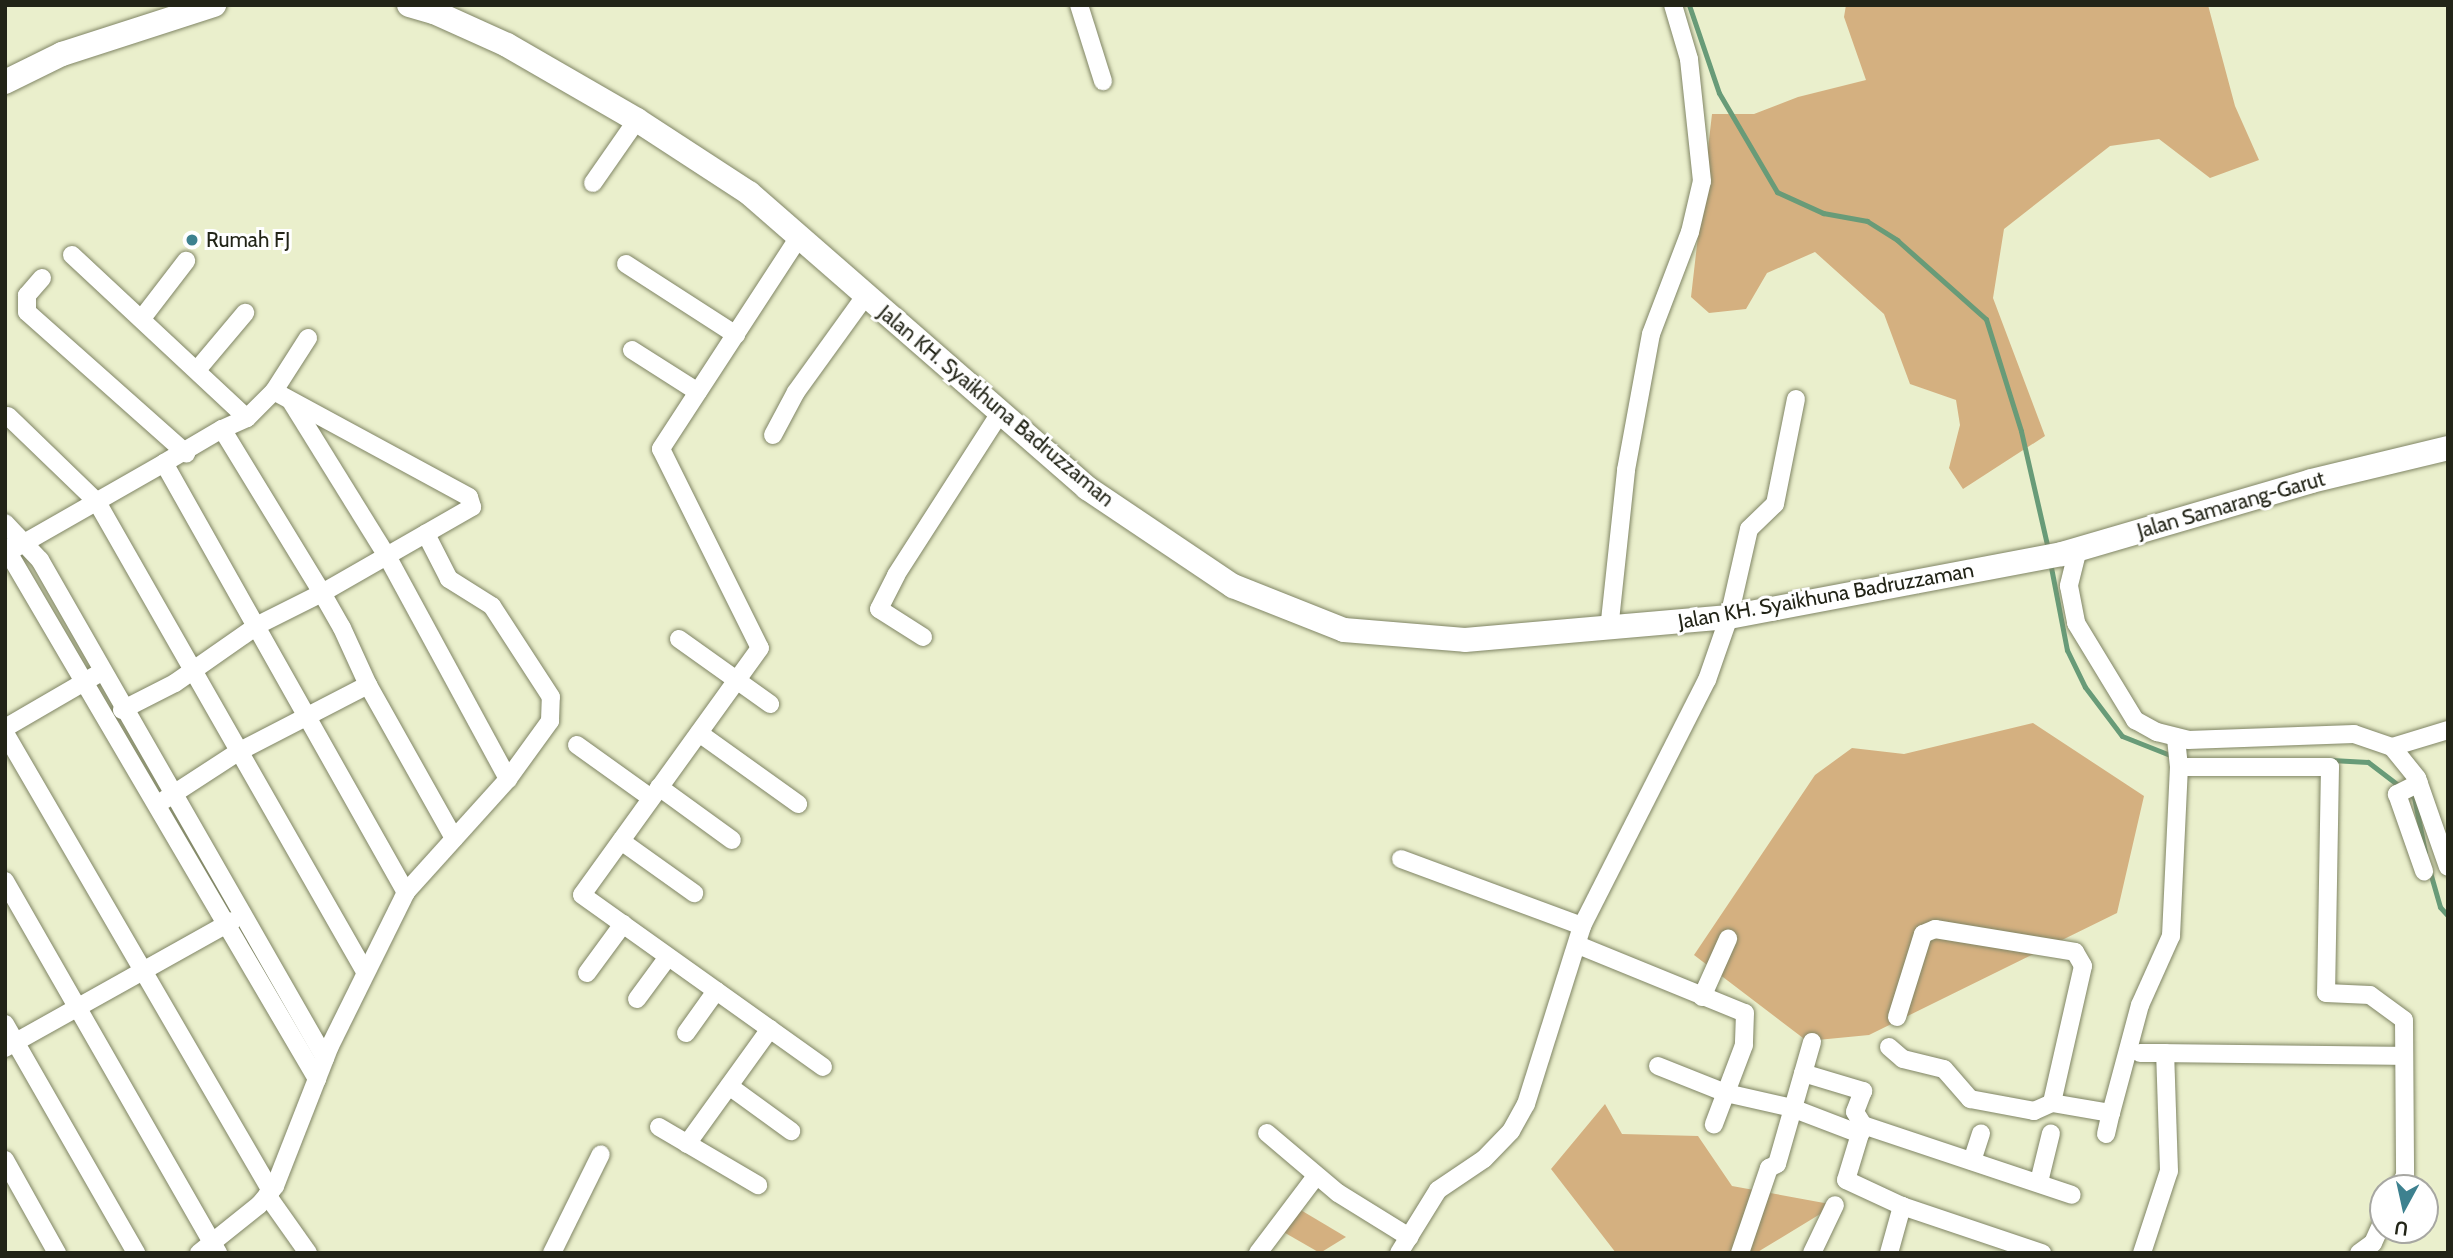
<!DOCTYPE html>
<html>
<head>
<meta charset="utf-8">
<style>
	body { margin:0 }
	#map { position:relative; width:2453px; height:1258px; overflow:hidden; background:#eaefcc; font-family:Cabin,sans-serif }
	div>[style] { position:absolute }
	.forest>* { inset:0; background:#d4b080 }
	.stream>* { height:5px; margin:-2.5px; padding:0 2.5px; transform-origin:2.5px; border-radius:2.5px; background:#689b78 }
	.roads { filter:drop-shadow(0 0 2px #808565) drop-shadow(0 0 2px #808565) }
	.minor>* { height:18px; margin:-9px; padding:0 9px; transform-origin:9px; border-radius:9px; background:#fff }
	.secondary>* { height:24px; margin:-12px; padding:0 12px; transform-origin:12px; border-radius:12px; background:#fff }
	.dots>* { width:19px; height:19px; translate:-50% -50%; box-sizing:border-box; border:4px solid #fff; border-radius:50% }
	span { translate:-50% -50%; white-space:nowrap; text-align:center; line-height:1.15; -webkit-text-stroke:6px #fff; paint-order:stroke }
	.poi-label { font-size:21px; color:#222417 }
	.left { translate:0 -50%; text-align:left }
	.street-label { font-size:21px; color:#222417 }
	.frame { position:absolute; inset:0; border:7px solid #222417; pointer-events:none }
	.north { position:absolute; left:2369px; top:1174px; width:70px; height:70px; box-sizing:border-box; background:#fff; border:2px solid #a7a7a2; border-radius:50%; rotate:188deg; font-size:19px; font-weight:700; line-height:28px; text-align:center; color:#222417 }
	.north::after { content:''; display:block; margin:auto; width:24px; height:32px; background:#3d818f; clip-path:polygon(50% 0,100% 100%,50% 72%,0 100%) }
</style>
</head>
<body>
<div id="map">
	<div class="forest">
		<i style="clip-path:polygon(1846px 5px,2208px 5px,2235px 106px,2259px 160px,2210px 178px,2159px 139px,2110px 146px,2004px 229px,1993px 298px,2045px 436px,1963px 489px,1949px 468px,1960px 425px,1956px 400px,1910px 384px,1884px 314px,1815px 252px,1767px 273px,1746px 309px,1709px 313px,1691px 297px,1712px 114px,1754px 114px,1798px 97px,1866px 80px,1844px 17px)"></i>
		<i style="clip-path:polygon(2033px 723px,2144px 796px,2117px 913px,1869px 1035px,1807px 1041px,1694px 955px,1815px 775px,1852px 748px,1904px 754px)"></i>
		<i style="clip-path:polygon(1605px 1104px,1622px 1134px,1698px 1136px,1732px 1186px,1835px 1205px,1756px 1253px,1616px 1253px,1551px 1169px)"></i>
		<i style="clip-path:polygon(1299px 1209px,1346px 1237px,1320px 1253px,1280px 1230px)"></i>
	</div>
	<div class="stream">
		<i style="left:1689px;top:5px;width:93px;rotate:71.2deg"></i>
		<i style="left:1719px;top:93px;width:115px;rotate:59.6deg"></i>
		<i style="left:1777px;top:192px;width:51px;rotate:24.5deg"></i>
		<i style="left:1823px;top:213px;width:45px;rotate:10.3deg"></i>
		<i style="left:1867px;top:221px;width:36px;rotate:32deg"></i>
		<i style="left:1897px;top:240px;width:119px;rotate:41.6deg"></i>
		<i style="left:1986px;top:319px;width:117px;rotate:72.6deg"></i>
		<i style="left:2021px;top:431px;width:121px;rotate:77.1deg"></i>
		<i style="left:2050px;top:562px;width:90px;rotate:79.1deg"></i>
		<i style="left:2067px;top:650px;width:41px;rotate:64.1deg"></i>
		<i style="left:2085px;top:687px;width:61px;rotate:52.9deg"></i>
		<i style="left:2122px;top:736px;width:57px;rotate:21.6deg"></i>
		<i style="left:2331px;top:760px;width:37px;rotate:3deg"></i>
		<i style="left:2368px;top:762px;width:58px;rotate:37.3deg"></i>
		<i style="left:2414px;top:797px;width:56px;rotate:78.7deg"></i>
		<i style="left:2430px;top:872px;width:36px;rotate:74deg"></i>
		<i style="left:2440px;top:907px;width:12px;rotate:48deg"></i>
	</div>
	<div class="roads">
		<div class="minor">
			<i style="left:1079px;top:5px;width:80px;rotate:72.5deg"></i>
			<i style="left:593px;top:183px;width:77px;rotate:-55.1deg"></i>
			<i style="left:799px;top:237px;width:253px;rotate:123.1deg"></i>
			<i style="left:661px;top:449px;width:222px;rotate:63.6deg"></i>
			<i style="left:760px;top:648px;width:304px;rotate:125.8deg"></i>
			<i style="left:582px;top:895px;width:296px;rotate:35.5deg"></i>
			<i style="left:72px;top:255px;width:239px;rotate:43deg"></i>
			<i style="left:626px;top:264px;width:131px;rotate:32.8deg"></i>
			<i style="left:42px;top:278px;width:23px;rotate:131deg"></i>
			<i style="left:27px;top:295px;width:17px;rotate:90deg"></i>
			<i style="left:27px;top:312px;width:213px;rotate:41.6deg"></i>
			<i style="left:143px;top:317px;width:71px;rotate:-52.5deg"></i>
			<i style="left:632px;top:350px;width:78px;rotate:32.5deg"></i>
			<i style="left:197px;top:370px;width:75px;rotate:-49.9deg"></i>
			<i style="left:274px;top:391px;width:63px;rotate:-57.3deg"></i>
			<i style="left:292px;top:403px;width:180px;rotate:58.2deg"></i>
			<i style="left:387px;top:556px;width:254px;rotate:61.5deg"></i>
			<i style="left:8px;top:416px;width:124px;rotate:44deg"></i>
			<i style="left:97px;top:502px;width:539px;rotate:60.29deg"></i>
			<i style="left:773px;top:435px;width:49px;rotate:-61.9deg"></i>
			<i style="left:796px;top:392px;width:120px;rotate:-54.2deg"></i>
			<i style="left:164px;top:463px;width:67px;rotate:-30.4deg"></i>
			<i style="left:222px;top:429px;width:192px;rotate:58.6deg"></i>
			<i style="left:322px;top:593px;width:173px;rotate:-29.8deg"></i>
			<i style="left:472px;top:507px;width:10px;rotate:-107deg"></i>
			<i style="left:469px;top:497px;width:222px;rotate:-151.5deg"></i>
			<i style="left:274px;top:391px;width:38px;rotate:135deg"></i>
			<i style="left:247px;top:418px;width:27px;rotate:156deg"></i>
			<i style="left:5px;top:523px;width:51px;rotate:46.6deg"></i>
			<i style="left:40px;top:560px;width:574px;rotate:60.22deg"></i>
			<i style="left:5px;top:547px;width:617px;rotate:59.61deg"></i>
			<i style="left:2078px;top:549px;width:38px;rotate:104deg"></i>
			<i style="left:2069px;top:586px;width:38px;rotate:79deg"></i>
			<i style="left:2076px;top:623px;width:114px;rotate:58.7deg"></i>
			<i style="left:2135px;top:720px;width:25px;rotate:29deg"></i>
			<i style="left:2157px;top:732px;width:32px;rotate:14deg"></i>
			<i style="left:2188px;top:740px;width:166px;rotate:-2.1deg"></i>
			<i style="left:2354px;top:734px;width:40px;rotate:18.9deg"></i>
			<i style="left:2392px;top:747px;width:40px;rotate:51deg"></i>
			<i style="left:2417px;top:778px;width:94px;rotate:70.8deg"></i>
			<i style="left:10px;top:551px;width:177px;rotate:-29.7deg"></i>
			<i style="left:164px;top:463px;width:493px;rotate:60.6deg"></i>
			<i style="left:1609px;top:630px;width:161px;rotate:-83.9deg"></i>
			<i style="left:1626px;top:470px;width:138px;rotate:-79.6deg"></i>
			<i style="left:1651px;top:334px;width:109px;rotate:-69.1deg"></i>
			<i style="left:1690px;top:232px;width:52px;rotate:-76.8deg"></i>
			<i style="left:1702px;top:181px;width:123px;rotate:-96.1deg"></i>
			<i style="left:1689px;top:59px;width:56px;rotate:-106.5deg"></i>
			<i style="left:923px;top:637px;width:52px;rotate:-147.5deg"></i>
			<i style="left:879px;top:609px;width:38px;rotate:-63deg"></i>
			<i style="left:896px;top:575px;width:193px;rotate:-57.3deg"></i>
			<i style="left:679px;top:639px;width:112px;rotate:35.5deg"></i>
			<i style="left:368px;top:685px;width:176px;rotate:60.7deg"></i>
			<i style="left:122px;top:710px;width:59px;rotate:-27deg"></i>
			<i style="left:175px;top:683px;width:101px;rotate:-34.9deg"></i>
			<i style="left:258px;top:625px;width:72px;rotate:-26.6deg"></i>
			<i style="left:322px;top:593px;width:40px;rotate:60.3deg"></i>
			<i style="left:342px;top:628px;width:63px;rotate:65.5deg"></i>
			<i style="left:368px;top:685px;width:146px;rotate:152.7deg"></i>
			<i style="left:238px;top:752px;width:88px;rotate:147deg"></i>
			<i style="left:5px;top:728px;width:105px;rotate:-30.2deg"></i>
			<i style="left:5px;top:733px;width:530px;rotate:59.85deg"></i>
			<i style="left:699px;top:733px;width:122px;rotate:35.6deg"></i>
			<i style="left:577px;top:745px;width:91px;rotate:35.6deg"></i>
			<i style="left:2392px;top:747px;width:59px;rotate:-16.9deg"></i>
			<i style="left:2179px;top:767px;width:151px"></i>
			<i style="left:2330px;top:767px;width:226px;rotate:91deg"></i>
			<i style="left:2326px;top:993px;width:44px;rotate:2.6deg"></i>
			<i style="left:2370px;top:995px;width:42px;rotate:36.3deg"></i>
			<i style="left:2404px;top:1020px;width:155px;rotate:89.6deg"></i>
			<i style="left:2405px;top:1175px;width:14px;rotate:115deg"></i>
			<i style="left:2419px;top:783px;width:25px;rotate:153deg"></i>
			<i style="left:2397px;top:794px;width:82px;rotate:70.7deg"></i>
			<i style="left:659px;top:787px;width:90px;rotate:36deg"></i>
			<i style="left:621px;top:841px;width:90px;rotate:35.5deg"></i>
			<i style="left:1401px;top:859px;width:193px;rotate:20.3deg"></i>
			<i style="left:5px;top:881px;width:429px;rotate:60.2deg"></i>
			<i style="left:1578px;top:945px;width:180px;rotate:22.2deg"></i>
			<i style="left:1745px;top:1013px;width:32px;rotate:92deg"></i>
			<i style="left:1744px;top:1045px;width:85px;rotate:110.8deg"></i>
			<i style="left:587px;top:973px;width:61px;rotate:-53.7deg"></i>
			<i style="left:1702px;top:997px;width:64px;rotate:-65.9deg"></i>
			<i style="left:637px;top:999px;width:52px;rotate:-53.6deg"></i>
			<i style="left:1897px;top:1017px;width:87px;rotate:-72.6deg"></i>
			<i style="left:1923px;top:934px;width:13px;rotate:-23deg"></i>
			<i style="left:1935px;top:929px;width:142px;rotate:9.3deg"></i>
			<i style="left:2075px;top:952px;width:16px;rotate:60deg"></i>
			<i style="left:2083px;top:966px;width:140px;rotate:102.8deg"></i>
			<i style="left:5px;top:1024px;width:264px;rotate:60.2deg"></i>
			<i style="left:686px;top:1033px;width:52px;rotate:-54.5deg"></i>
			<i style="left:1889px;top:1047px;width:18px;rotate:41deg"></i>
			<i style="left:1903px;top:1059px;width:42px;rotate:13.7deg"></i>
			<i style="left:1944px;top:1069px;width:40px;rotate:49deg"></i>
			<i style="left:1970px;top:1099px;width:65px;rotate:10.6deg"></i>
			<i style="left:2034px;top:1111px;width:20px;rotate:-24deg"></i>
			<i style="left:2052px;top:1103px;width:60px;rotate:9.6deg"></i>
			<i style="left:2111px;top:1113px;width:112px;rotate:-75deg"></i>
			<i style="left:2140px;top:1005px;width:76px;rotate:-65.8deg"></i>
			<i style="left:2171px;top:936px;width:169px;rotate:-87.3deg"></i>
			<i style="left:2179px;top:767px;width:30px;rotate:-96deg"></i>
			<i style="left:5px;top:1048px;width:260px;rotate:-29.2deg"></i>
			<i style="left:2140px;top:1053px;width:25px"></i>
			<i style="left:1658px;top:1066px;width:73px;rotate:21.7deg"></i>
			<i style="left:1726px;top:1093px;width:68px;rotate:12.8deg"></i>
			<i style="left:1792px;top:1108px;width:73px;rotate:20.9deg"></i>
			<i style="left:1860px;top:1134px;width:48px;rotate:106.9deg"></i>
			<i style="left:1846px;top:1180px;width:62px;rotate:24.9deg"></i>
			<i style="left:1902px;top:1206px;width:148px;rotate:18.6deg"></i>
			<i style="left:1803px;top:1073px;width:63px;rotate:16.7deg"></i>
			<i style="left:1863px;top:1091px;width:22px;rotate:111deg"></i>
			<i style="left:1855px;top:1112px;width:15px;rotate:58deg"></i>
			<i style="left:1863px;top:1125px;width:9px;rotate:108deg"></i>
			<i style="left:729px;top:1086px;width:77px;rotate:36deg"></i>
			<i style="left:1863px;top:1125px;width:220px;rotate:18.5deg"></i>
			<i style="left:659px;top:1127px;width:115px;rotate:30.4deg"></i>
			<i style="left:1267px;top:1133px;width:93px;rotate:40.2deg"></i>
			<i style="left:1338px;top:1193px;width:84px;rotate:31.8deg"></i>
			<i style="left:2106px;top:1134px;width:22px;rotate:-77deg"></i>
			<i style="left:687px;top:1144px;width:142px;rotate:-54.2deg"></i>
			<i style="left:5px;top:1160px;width:107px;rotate:60.8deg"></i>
			<i style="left:1972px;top:1161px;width:29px;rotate:-72deg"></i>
			<i style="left:2039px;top:1182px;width:50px;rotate:-76.2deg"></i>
			<i style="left:267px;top:1195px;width:71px;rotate:54.7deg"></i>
			<i style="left:199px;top:1253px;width:77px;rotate:-38.7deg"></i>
			<i style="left:259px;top:1205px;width:25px;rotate:-50deg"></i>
			<i style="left:275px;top:1186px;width:150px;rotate:-68.6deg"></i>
			<i style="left:330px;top:1046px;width:172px;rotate:-63.7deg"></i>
			<i style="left:406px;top:892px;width:152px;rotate:-47.9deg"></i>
			<i style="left:508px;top:779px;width:72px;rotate:-54.1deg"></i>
			<i style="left:550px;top:721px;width:24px;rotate:-88deg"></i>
			<i style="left:551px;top:697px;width:108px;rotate:-123deg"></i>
			<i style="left:492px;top:606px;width:51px;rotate:-147.9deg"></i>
			<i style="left:449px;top:579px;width:51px;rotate:-117.1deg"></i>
			<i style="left:552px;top:1253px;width:110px;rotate:-63.7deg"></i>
			<i style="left:1258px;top:1253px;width:96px;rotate:-53deg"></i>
			<i style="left:1399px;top:1253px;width:74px;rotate:-58.2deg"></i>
			<i style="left:1438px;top:1190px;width:55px;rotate:-34deg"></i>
			<i style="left:1484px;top:1159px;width:39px;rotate:-46deg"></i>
			<i style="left:1511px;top:1131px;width:31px;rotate:-61deg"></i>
			<i style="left:1526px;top:1104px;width:187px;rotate:-72.5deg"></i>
			<i style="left:1582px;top:926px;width:276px;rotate:-63.1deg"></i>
			<i style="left:1707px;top:680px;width:67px;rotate:-70.8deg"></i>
			<i style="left:1729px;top:617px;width:90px;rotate:-77.2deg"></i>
			<i style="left:1749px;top:529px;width:36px;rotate:-44deg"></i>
			<i style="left:1775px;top:504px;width:107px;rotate:-78.7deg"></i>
			<i style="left:1740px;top:1253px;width:90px;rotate:-71.2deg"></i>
			<i style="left:1769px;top:1168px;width:9px;rotate:-27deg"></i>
			<i style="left:1777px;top:1164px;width:127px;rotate:-74deg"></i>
			<i style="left:1812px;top:1253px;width:53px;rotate:-64.4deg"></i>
			<i style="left:1889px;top:1253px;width:49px;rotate:-74.5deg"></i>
			<i style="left:2142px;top:1253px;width:86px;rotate:-71.8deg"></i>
			<i style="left:2169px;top:1171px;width:118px;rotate:-91.9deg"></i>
			<i style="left:2165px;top:1053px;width:238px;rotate:0.7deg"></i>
			<i style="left:2359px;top:1253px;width:17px;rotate:-36deg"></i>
			<i style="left:2373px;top:1243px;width:24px;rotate:-66deg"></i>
		</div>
		<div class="secondary">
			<i style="left:409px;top:5px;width:26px;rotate:16deg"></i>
			<i style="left:434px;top:12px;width:80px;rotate:24.3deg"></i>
			<i style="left:507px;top:45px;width:150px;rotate:30deg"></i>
			<i style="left:637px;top:120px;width:134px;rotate:33.1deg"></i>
			<i style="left:749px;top:193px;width:449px;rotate:41.1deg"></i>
			<i style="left:1087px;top:488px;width:176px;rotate:33.9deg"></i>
			<i style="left:1233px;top:586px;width:119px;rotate:21.6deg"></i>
			<i style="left:1344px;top:630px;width:121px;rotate:4.7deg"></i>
			<i style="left:1465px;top:640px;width:265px;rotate:-5deg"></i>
			<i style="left:1729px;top:617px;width:339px;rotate:-10.7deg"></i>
			<i style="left:2062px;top:554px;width:259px;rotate:-16.3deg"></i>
			<i style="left:2311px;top:481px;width:141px;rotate:-13.5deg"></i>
			<i style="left:5px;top:82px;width:64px;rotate:-26.2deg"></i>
			<i style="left:62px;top:54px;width:160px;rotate:-17.9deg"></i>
		</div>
	</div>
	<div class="dots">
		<i style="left:192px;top:240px;background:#3d818f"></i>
	</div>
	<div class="poi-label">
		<span class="left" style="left:206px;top:240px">Rumah FJ</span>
	</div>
	<div class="street-label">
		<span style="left:996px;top:406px;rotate:40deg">Jalan KH. Syaikhuna Badruzzaman</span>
		<span style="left:2231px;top:505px;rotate:-16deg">Jalan Samarang-Garut</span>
		<span style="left:1826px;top:596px;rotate:-10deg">Jalan KH. Syaikhuna Badruzzaman</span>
	</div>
	<div class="frame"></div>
	<div class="north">U</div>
</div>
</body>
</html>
